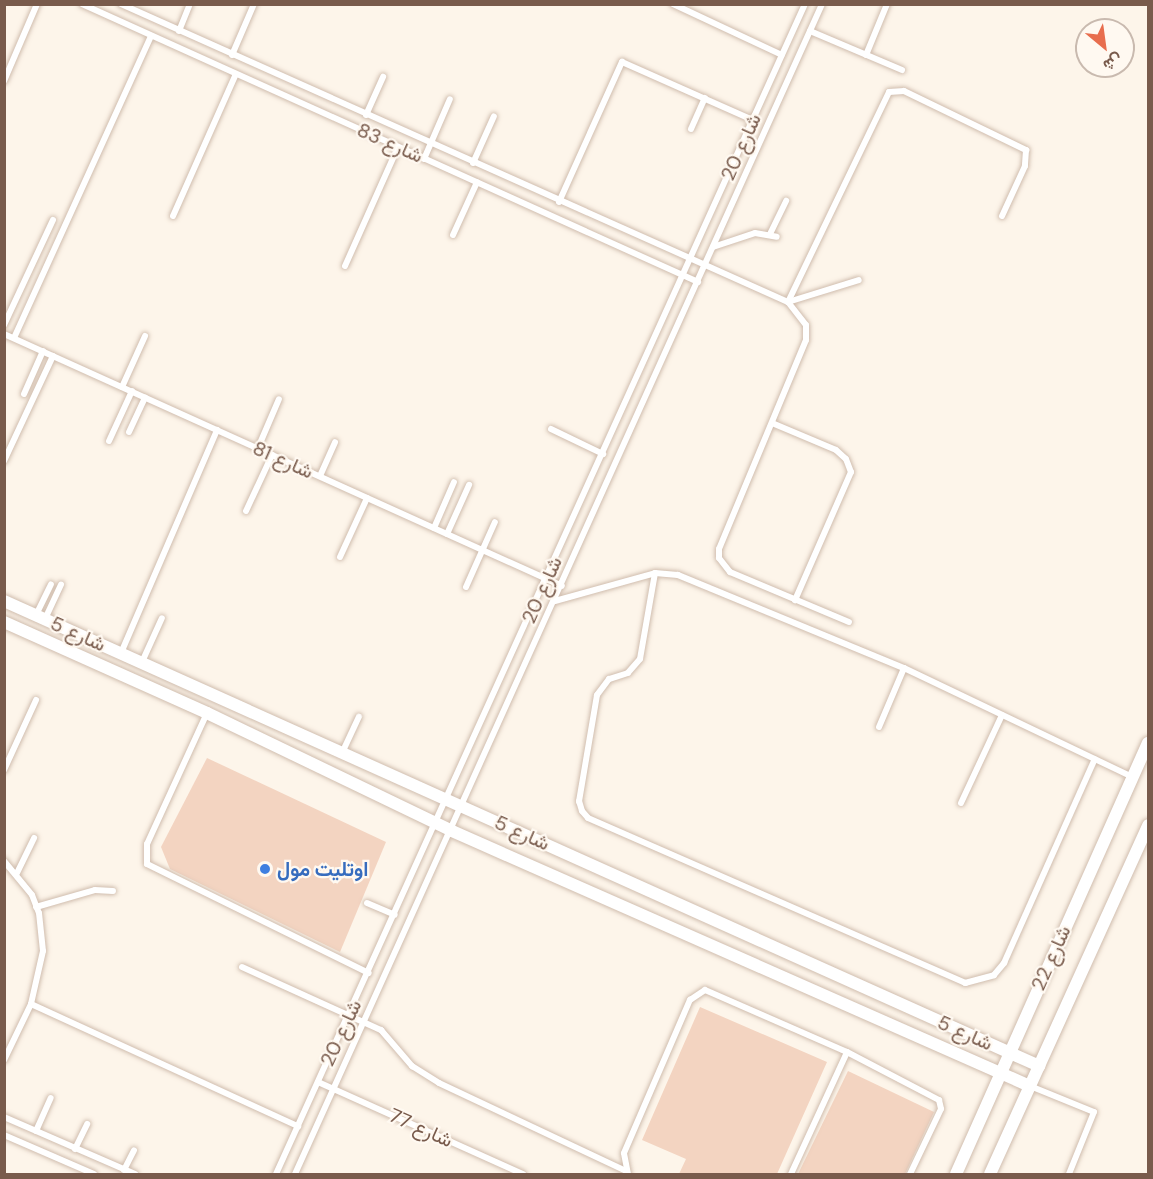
<!DOCTYPE html>
<html>
<head>
<meta charset="utf-8">
<style>
	body { margin:0 }
	#map { position:relative; width:1153px; height:1179px; overflow:hidden; background:#fdf5ea; font-family:"DM Sans",Vazirmatn,sans-serif }
	div>[style] { position:absolute }
	.building>* { inset:0; background:#f3d4c1 }
	.roads { filter:drop-shadow(0 0 2px #d0bdae) drop-shadow(0 0 2px #d0bdae) }
	.lane>* { height:6px; margin:-3px; padding:0 3px; transform-origin:3px; border-radius:3px; background:#fff }
	.street>* { height:12px; margin:-6px; padding:0 6px; transform-origin:6px; border-radius:6px; background:#fff }
	.dots>* { width:16px; height:16px; translate:-50% -50%; box-sizing:border-box; border:3px solid #fff9f1; border-radius:50% }
	span { translate:-50% -50%; white-space:nowrap; text-align:center; line-height:1.15; -webkit-text-stroke:4.5px #fff9f1; paint-order:stroke }
	.street-label { font-size:20px; color:#795b4c }
	.shop-label { font-size:20px; color:#366cbe; font-weight:700 }
	.left { translate:0 -50%; text-align:left }
	.frame { position:absolute; inset:0; border:6px solid #795b4c; pointer-events:none }
	.north { position:absolute; left:1075px; top:18px; width:60px; height:60px; box-sizing:border-box; background:#fff9f1; border:2px solid #c9baaf; border-radius:50%; rotate:151deg; font-size:16px; font-weight:700; line-height:24px; text-align:center; color:#795b4c }
	.north::after { content:''; display:block; margin:auto; width:21px; height:27px; background:#e86e4e; clip-path:polygon(50% 0,100% 100%,50% 72%,0 100%) }
</style>
</head>
<body>
<div id="map">
	<div class="building">
		<i style="clip-path:polygon(207px 758px,386px 842px,340px 952px,170px 869px,161px 847px)"></i>
		<i style="clip-path:polygon(700px 1007px,827px 1062px,777px 1174px,679px 1174px,686px 1159px,642px 1140px)"></i>
		<i style="clip-path:polygon(848px 1071px,934px 1112px,905px 1174px,798px 1174px)"></i>
	</div>
	<div class="roads">
		<div class="lane">
			<i style="left:82px;top:4px;width:676px;rotate:24.29deg"></i>
			<i style="left:121px;top:4px;width:731px;rotate:24.07deg"></i>
			<i style="left:788px;top:302px;width:29px;rotate:52deg"></i>
			<i style="left:806px;top:325px;width:15px;rotate:90deg"></i>
			<i style="left:806px;top:340px;width:226px;rotate:112.6deg"></i>
			<i style="left:719px;top:549px;width:9px;rotate:90deg"></i>
			<i style="left:719px;top:558px;width:18px;rotate:52deg"></i>
			<i style="left:730px;top:572px;width:129px;rotate:22.8deg"></i>
			<i style="left:673px;top:4px;width:120px;rotate:25.1deg"></i>
			<i style="left:179px;top:31px;width:29px;rotate:-68deg"></i>
			<i style="left:810px;top:31px;width:100px;rotate:23deg"></i>
			<i style="left:232px;top:55px;width:56px;rotate:-66.7deg"></i>
			<i style="left:866px;top:55px;width:55px;rotate:-67.6deg"></i>
			<i style="left:4px;top:81px;width:84px;rotate:-66.8deg"></i>
			<i style="left:366px;top:115px;width:42px;rotate:-65.9deg"></i>
			<i style="left:691px;top:129px;width:34px;rotate:-66deg"></i>
			<i style="left:424px;top:159px;width:65px;rotate:-66.6deg"></i>
			<i style="left:473px;top:163px;width:51px;rotate:-65.9deg"></i>
			<i style="left:559px;top:202px;width:154px;rotate:-65.8deg"></i>
			<i style="left:622px;top:62px;width:143px;rotate:23.9deg"></i>
			<i style="left:173px;top:216px;width:155px;rotate:-66.1deg"></i>
			<i style="left:770px;top:234px;width:37px;rotate:-64deg"></i>
			<i style="left:453px;top:235px;width:58px;rotate:-65.6deg"></i>
			<i style="left:713px;top:247px;width:44px;rotate:-18.4deg"></i>
			<i style="left:755px;top:233px;width:22px;rotate:10deg"></i>
			<i style="left:345px;top:266px;width:130px;rotate:-66deg"></i>
			<i style="left:788px;top:302px;width:233px;rotate:-64.3deg"></i>
			<i style="left:889px;top:92px;width:15px;rotate:-4deg"></i>
			<i style="left:904px;top:91px;width:136px;rotate:25.8deg"></i>
			<i style="left:1026px;top:150px;width:16px;rotate:94deg"></i>
			<i style="left:1025px;top:166px;width:55px;rotate:114.7deg"></i>
			<i style="left:788px;top:302px;width:74px;rotate:-17.2deg"></i>
			<i style="left:4px;top:325px;width:116px;rotate:-65deg"></i>
			<i style="left:4px;top:334px;width:612px;rotate:24.3deg"></i>
			<i style="left:14px;top:338px;width:332px;rotate:-65.6deg"></i>
			<i style="left:122px;top:387px;width:56px;rotate:-65.7deg"></i>
			<i style="left:24px;top:394px;width:47px;rotate:-66.2deg"></i>
			<i style="left:772px;top:423px;width:69px;rotate:22.9deg"></i>
			<i style="left:836px;top:450px;width:13px;rotate:42deg"></i>
			<i style="left:846px;top:459px;width:14px;rotate:69deg"></i>
			<i style="left:851px;top:472px;width:140px;rotate:113.6deg"></i>
			<i style="left:551px;top:429px;width:58px;rotate:25.7deg"></i>
			<i style="left:129px;top:432px;width:38px;rotate:-65deg"></i>
			<i style="left:109px;top:441px;width:55px;rotate:-65.3deg"></i>
			<i style="left:258px;top:448px;width:53px;rotate:-66.8deg"></i>
			<i style="left:4px;top:461px;width:116px;rotate:-65deg"></i>
			<i style="left:320px;top:476px;width:37px;rotate:-66deg"></i>
			<i style="left:246px;top:511px;width:62px;rotate:-65.1deg"></i>
			<i style="left:434px;top:528px;width:50px;rotate:-66.5deg"></i>
			<i style="left:447px;top:534px;width:54px;rotate:-65.8deg"></i>
			<i style="left:340px;top:557px;width:65px;rotate:-65.4deg"></i>
			<i style="left:655px;top:573px;width:87px;rotate:99.9deg"></i>
			<i style="left:640px;top:659px;width:18px;rotate:131deg"></i>
			<i style="left:628px;top:673px;width:20px;rotate:162deg"></i>
			<i style="left:609px;top:679px;width:20px;rotate:127deg"></i>
			<i style="left:597px;top:695px;width:108px;rotate:99.6deg"></i>
			<i style="left:579px;top:801px;width:10px;rotate:73deg"></i>
			<i style="left:582px;top:811px;width:9px;rotate:49deg"></i>
			<i style="left:588px;top:818px;width:412px;rotate:23.6deg"></i>
			<i style="left:965px;top:983px;width:30px;rotate:-15deg"></i>
			<i style="left:994px;top:975px;width:16px;rotate:-50deg"></i>
			<i style="left:1004px;top:963px;width:223px;rotate:-66deg"></i>
			<i style="left:466px;top:587px;width:71px;rotate:-66deg"></i>
			<i style="left:555px;top:601px;width:104px;rotate:-15.6deg"></i>
			<i style="left:655px;top:573px;width:23px;rotate:5deg"></i>
			<i style="left:678px;top:575px;width:244px;rotate:22.4deg"></i>
			<i style="left:904px;top:668px;width:254px;rotate:25.5deg"></i>
			<i style="left:36px;top:615px;width:34px;rotate:-64deg"></i>
			<i style="left:45px;top:619px;width:38px;rotate:-65deg"></i>
			<i style="left:121px;top:653px;width:243px;rotate:-66.7deg"></i>
			<i style="left:142px;top:662px;width:48px;rotate:-65.6deg"></i>
			<i style="left:207px;top:713px;width:144px;rotate:114.6deg"></i>
			<i style="left:147px;top:844px;width:20px;rotate:90deg"></i>
			<i style="left:147px;top:864px;width:247px;rotate:26.2deg"></i>
			<i style="left:879px;top:727px;width:64px;rotate:-67deg"></i>
			<i style="left:342px;top:753px;width:40px;rotate:-65deg"></i>
			<i style="left:4px;top:770px;width:77px;rotate:-65.4deg"></i>
			<i style="left:961px;top:803px;width:97px;rotate:-65deg"></i>
			<i style="left:4px;top:861px;width:44px;rotate:50.5deg"></i>
			<i style="left:32px;top:895px;width:19px;rotate:69deg"></i>
			<i style="left:39px;top:913px;width:38px;rotate:84deg"></i>
			<i style="left:43px;top:951px;width:54px;rotate:102.8deg"></i>
			<i style="left:31px;top:1004px;width:62px;rotate:115.7deg"></i>
			<i style="left:17px;top:873px;width:39px;rotate:-64deg"></i>
			<i style="left:367px;top:903px;width:30px;rotate:23deg"></i>
			<i style="left:36px;top:907px;width:61px;rotate:-16.1deg"></i>
			<i style="left:95px;top:890px;width:18px;rotate:3deg"></i>
			<i style="left:242px;top:967px;width:153px;rotate:24.4deg"></i>
			<i style="left:381px;top:1030px;width:48px;rotate:49.3deg"></i>
			<i style="left:412px;top:1066px;width:32px;rotate:32deg"></i>
			<i style="left:439px;top:1083px;width:207px;rotate:25.2deg"></i>
			<i style="left:31px;top:1004px;width:294px;rotate:24.6deg"></i>
			<i style="left:318px;top:1082px;width:225px;rotate:24.2deg"></i>
			<i style="left:1030px;top:1086px;width:69px;rotate:22.1deg"></i>
			<i style="left:1094px;top:1112px;width:67px;rotate:112deg"></i>
			<i style="left:4px;top:1117px;width:143px;rotate:23.5deg"></i>
			<i style="left:36px;top:1131px;width:36px;rotate:-66deg"></i>
			<i style="left:4px;top:1135px;width:98px;rotate:23.4deg"></i>
			<i style="left:75px;top:1149px;width:28px;rotate:-64deg"></i>
			<i style="left:124px;top:1170px;width:22px;rotate:-63deg"></i>
			<i style="left:276px;top:1174px;width:1284px;rotate:-65.67deg"></i>
			<i style="left:295px;top:1174px;width:1283px;rotate:-65.75deg"></i>
			<i style="left:628px;top:1174px;width:21px;rotate:-101deg"></i>
			<i style="left:624px;top:1153px;width:167px;rotate:-66.7deg"></i>
			<i style="left:690px;top:1000px;width:18px;rotate:-34deg"></i>
			<i style="left:705px;top:990px;width:155px;rotate:23.6deg"></i>
			<i style="left:847px;top:1052px;width:104px;rotate:27.6deg"></i>
			<i style="left:939px;top:1100px;width:9px;rotate:77deg"></i>
			<i style="left:941px;top:1109px;width:72px;rotate:115.5deg"></i>
			<i style="left:791px;top:1174px;width:134px;rotate:-65.3deg"></i>
		</div>
		<div class="street">
			<i style="left:4px;top:601px;width:1135px;rotate:24.19deg"></i>
			<i style="left:4px;top:622px;width:222px;rotate:24.1deg"></i>
			<i style="left:207px;top:713px;width:272px;rotate:25.7deg"></i>
			<i style="left:452px;top:831px;width:632px;rotate:23.81deg"></i>
			<i style="left:956px;top:1174px;width:472px;rotate:-66deg"></i>
			<i style="left:990px;top:1174px;width:383px;rotate:-65.6deg"></i>
		</div>
	</div>
	<div class="dots">
		<i style="left:265px;top:869px;background:#3f7fe0"></i>
	</div>
	<div class="street-label">
		<span style="left:390px;top:143px;rotate:24deg">شارع 83</span>
		<span style="left:741px;top:147px;rotate:-66deg">شارع 20</span>
		<span style="left:283px;top:460px;rotate:24deg">شارع 81</span>
		<span style="left:542px;top:590px;rotate:-66deg">شارع 20</span>
		<span style="left:78px;top:634px;rotate:24deg">شارع 5</span>
		<span style="left:522px;top:833px;rotate:24deg">شارع 5</span>
		<span style="left:1051px;top:958px;rotate:-66deg">شارع 22</span>
		<span style="left:341px;top:1033px;rotate:-65deg">شارع 20</span>
		<span style="left:965px;top:1033px;rotate:24deg">شارع 5</span>
		<span style="left:421px;top:1128px;rotate:24deg">شارع 77</span>
	</div>
	<div class="shop-label">
		<span class="left" style="left:277px;top:869px">اوتليت مول</span>
	</div>
	<div class="frame"></div>
	<div class="north">ش</div>
</div>
</body>
</html>
